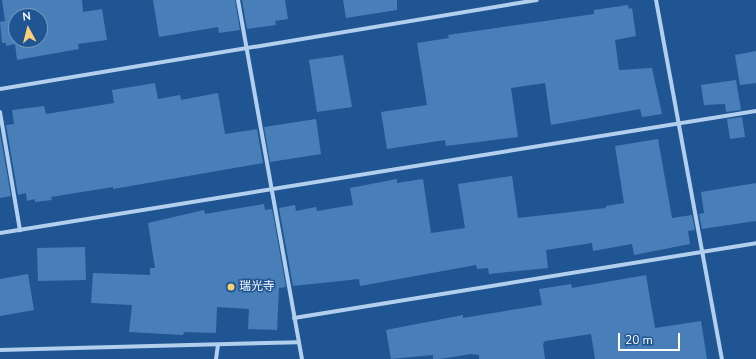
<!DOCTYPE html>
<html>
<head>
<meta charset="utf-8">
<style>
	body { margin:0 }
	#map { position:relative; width:756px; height:359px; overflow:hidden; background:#205593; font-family:"Nunito Sans","Noto Sans JP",sans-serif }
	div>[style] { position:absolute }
	.building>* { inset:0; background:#487fb9 }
	.street>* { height:4px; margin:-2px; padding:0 2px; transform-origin:2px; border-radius:2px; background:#b2cfee }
	.dots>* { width:11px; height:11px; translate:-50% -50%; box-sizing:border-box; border:2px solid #205593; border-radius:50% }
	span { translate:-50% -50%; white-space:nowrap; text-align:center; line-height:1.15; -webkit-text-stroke:3px #205593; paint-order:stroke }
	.poi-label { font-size:12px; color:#fff }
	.left { translate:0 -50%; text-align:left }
	.north { position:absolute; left:8px; top:8px; width:40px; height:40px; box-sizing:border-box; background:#205593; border:1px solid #7999be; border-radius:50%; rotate:353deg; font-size:11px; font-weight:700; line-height:16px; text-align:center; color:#fff }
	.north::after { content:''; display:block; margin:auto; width:14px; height:18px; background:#fbcf72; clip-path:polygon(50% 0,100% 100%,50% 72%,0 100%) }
	.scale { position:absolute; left:618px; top:333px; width:62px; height:18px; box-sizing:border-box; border:2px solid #fff; border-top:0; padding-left:5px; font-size:12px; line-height:14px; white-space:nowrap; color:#fff; -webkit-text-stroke:3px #205593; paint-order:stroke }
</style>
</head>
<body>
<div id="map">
	<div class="building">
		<i style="clip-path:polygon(evenodd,2px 0,82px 0,83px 12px,102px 9px,107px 40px,78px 44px,79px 49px,17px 60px,15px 44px,6px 46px,6px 43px,2px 43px,0 22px,5px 21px,2px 0,16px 16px,40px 16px,40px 40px,16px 40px,16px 16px)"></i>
		<i style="clip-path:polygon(153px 0,235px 0,240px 30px,219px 33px,218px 27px,159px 37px)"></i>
		<i style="clip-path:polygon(242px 0,285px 0,288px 19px,275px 21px,276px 25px,247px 29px)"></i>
		<i style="clip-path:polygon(343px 0,397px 0,397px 10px,346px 18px)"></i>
		<i style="clip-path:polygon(628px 5px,629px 9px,632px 8px,636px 36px,615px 40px,619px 70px,652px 68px,662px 114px,642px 117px,640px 109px,551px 125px,545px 83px,511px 88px,518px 137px,446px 146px,445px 140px,387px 149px,381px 112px,427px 105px,417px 43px,449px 38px,448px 35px,594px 14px,594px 10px)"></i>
		<i style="clip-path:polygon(756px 51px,756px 83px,740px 85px,735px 55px)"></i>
		<i style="clip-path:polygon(343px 55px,352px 107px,317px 112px,309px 60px)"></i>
		<i style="clip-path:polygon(736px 80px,741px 110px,726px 112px,725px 104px,704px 105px,701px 85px)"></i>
		<i style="clip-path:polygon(155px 83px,158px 99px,180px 95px,181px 100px,218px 93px,225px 134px,257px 129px,263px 163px,113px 189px,113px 187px,51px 197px,52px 200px,35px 202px,35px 199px,27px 201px,26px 193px,18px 195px,6px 125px,14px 124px,12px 110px,44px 106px,46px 114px,114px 103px,112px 90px)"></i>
		<i style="clip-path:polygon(742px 117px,745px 137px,730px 139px,727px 119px)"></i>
		<i style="clip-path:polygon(316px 119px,321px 154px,270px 162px,264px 127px)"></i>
		<i style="clip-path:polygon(0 133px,11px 196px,0 198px)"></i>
		<i style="clip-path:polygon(658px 139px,672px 218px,692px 215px,695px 230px,688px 231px,690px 244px,634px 255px,632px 244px,593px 251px,592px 243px,546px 250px,548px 268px,489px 274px,488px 268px,477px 269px,476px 265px,360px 286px,359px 279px,293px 286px,279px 208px,295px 205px,296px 211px,316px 207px,317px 211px,353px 205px,350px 188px,397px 179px,397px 183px,423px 179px,431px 233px,465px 228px,458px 184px,512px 176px,518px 218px,606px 208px,606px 206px,624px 203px,615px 146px)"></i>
		<i style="clip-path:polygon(756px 183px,756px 221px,702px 229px,699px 214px,704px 213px,701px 192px)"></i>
		<i style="clip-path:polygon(264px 204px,265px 210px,272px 209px,286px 287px,279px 288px,277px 330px,248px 329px,249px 309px,217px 307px,216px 333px,184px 332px,183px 335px,129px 332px,132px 305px,91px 303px,93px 273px,150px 275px,150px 268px,155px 268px,148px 223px,204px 210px,205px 214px)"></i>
		<i style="clip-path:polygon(85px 247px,86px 280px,38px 281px,37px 248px)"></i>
		<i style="clip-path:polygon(28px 274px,34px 310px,0 316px,0 279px)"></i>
		<i style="clip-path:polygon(646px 275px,655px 328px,701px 321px,707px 359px,595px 359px,591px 334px,545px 341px,543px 344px,545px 359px,479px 359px,479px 355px,471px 354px,440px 359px,433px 359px,433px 355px,391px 359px,386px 330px,463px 315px,463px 318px,542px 305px,539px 289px,571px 284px,572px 288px)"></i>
	</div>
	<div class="street">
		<i style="left:238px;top:0;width:365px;rotate:79.9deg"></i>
		<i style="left:656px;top:0;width:365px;rotate:79.6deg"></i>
		<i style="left:0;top:89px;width:544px;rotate:-9.41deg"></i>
		<i style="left:0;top:112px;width:120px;rotate:80.4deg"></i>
		<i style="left:0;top:233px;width:766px;rotate:-9.17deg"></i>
		<i style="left:294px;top:318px;width:468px;rotate:-9.2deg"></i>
		<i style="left:0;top:350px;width:299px;rotate:-1.5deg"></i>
		<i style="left:216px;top:359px;width:14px;rotate:-82deg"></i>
	</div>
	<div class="dots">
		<i style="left:231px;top:287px;background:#fbcf72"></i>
	</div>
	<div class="poi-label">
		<span class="left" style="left:239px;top:287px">瑞光寺</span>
	</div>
	<div class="north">N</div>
	<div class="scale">20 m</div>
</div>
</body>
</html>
